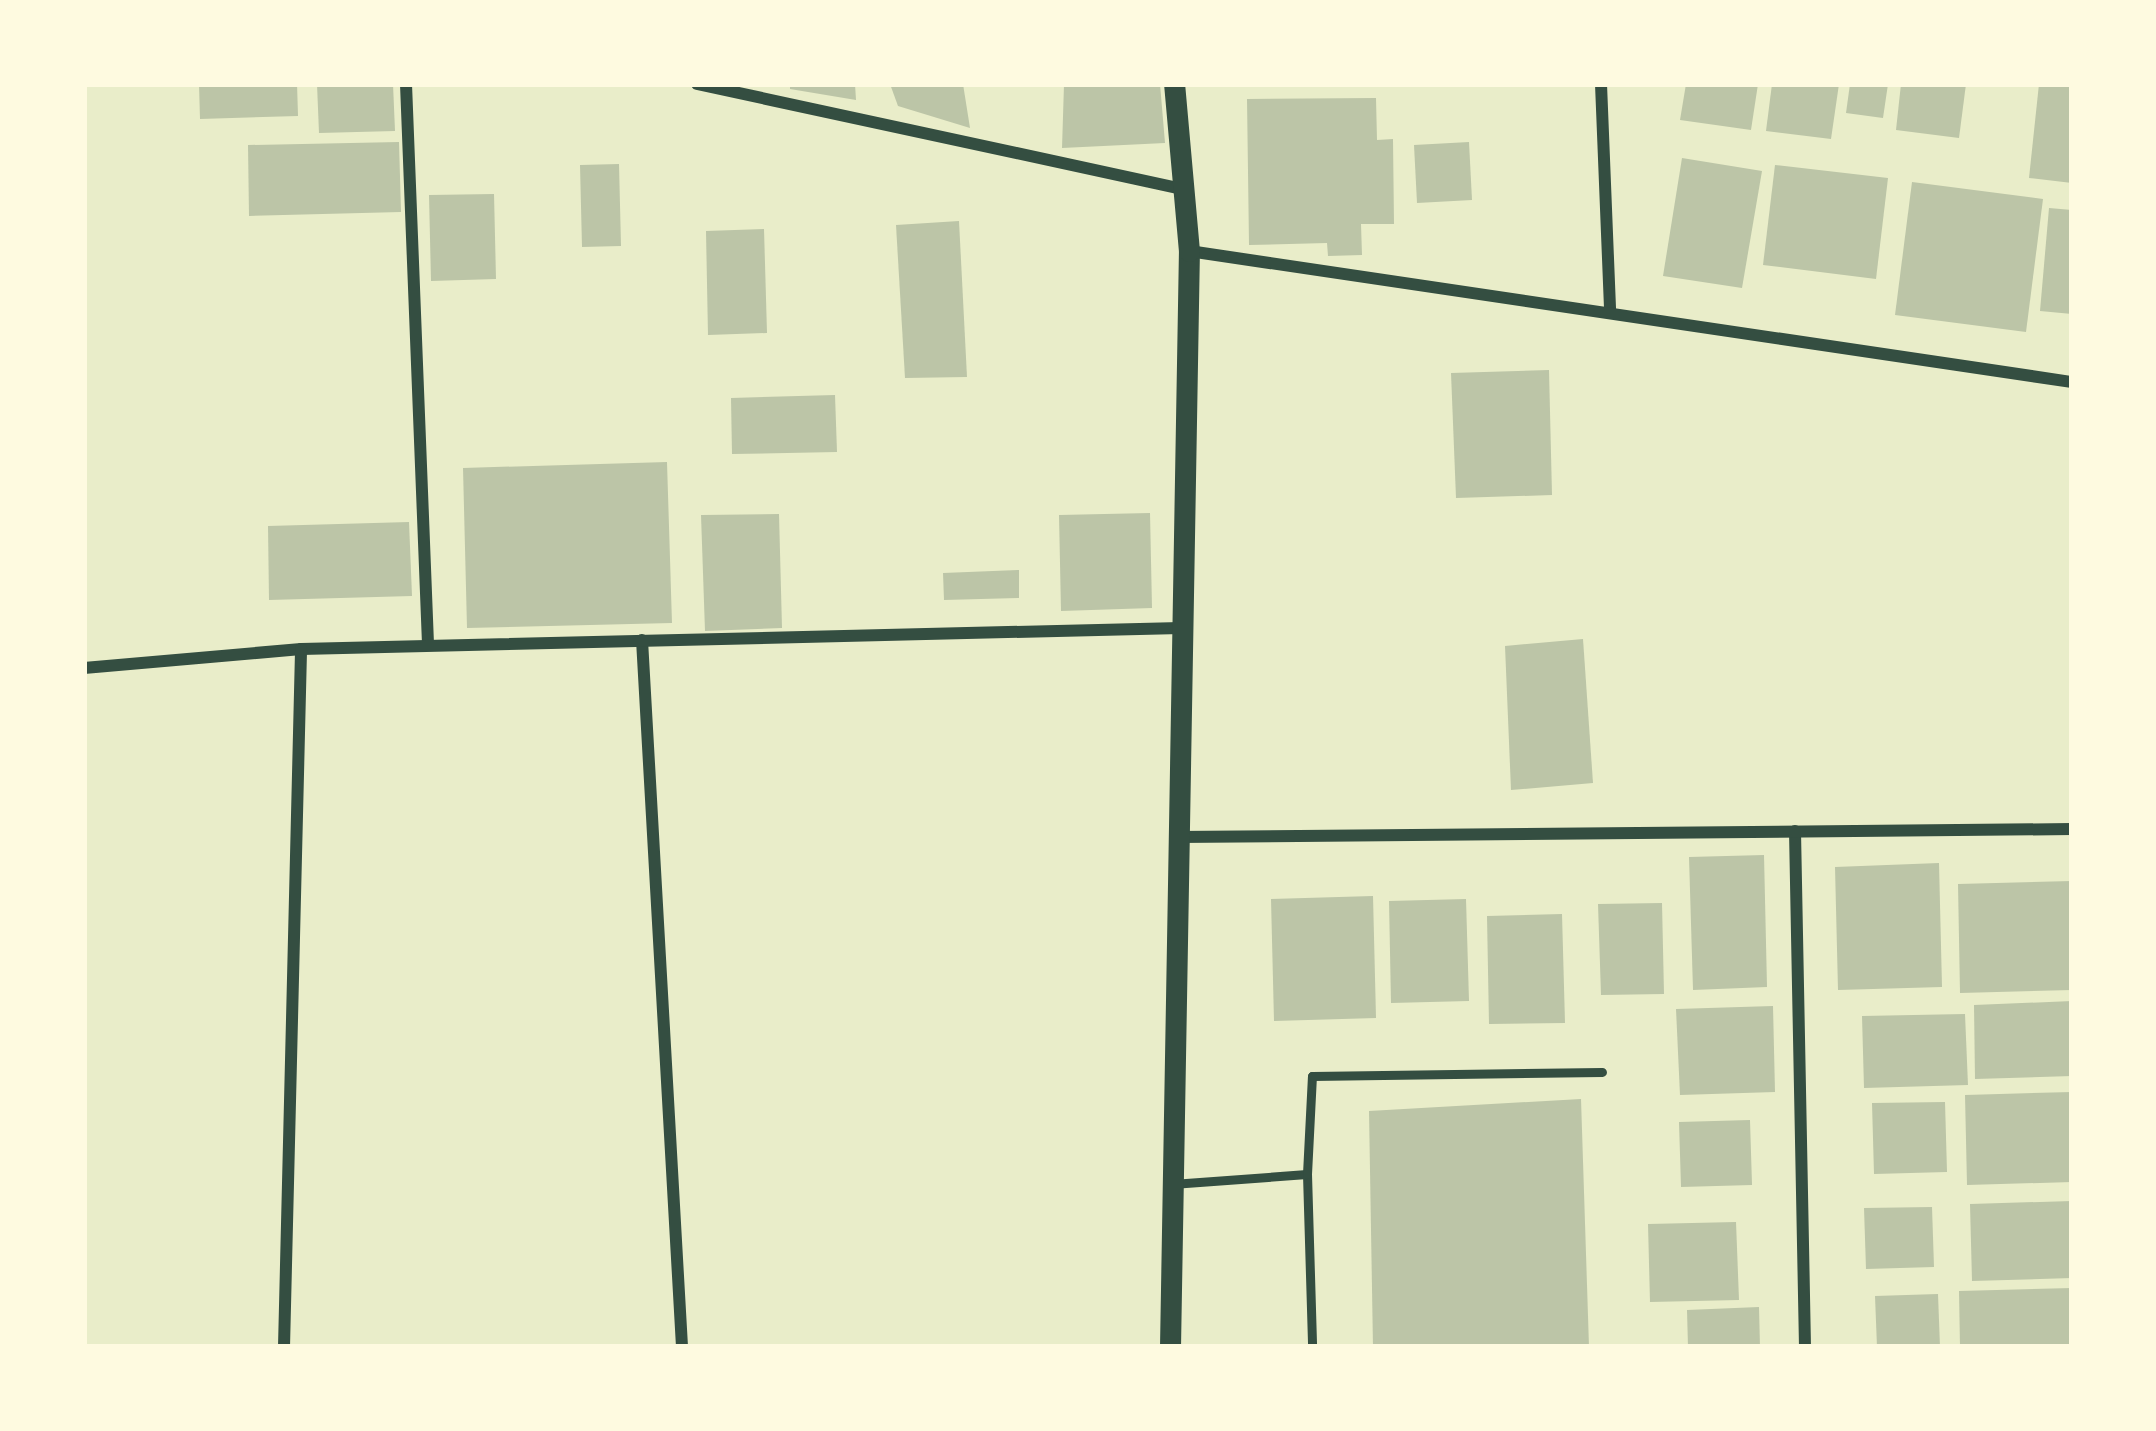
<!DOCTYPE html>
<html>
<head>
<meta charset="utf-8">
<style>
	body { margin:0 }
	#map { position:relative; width:2156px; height:1431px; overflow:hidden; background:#e9edc9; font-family:Mulish,sans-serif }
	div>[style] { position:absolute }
	.building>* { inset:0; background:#bcc5a7 }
	.service>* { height:9px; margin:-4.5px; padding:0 4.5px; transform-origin:4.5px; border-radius:4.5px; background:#344e41 }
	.minor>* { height:12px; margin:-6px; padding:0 6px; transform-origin:6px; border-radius:6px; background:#344e41 }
	.tertiary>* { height:21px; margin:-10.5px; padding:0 10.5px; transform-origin:10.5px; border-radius:10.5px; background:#344e41 }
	span { translate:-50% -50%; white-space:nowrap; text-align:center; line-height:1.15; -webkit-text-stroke:10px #fefae0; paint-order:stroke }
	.frame { position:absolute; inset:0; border:87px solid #fefae0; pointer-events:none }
</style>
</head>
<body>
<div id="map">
	<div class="building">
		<i style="clip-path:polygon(199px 84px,297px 84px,298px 116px,200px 119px)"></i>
		<i style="clip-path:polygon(317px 84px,393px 84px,395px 131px,319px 133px)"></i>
		<i style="clip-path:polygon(790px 84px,855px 84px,856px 100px,790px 89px)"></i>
		<i style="clip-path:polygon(890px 84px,963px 84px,970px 128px,898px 106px)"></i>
		<i style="clip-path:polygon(1064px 84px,1160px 84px,1165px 143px,1062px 148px)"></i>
		<i style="clip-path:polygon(1686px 84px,1758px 84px,1751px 130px,1680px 120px)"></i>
		<i style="clip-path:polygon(1772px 84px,1839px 84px,1831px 139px,1766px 131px)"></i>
		<i style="clip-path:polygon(1850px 84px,1888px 84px,1883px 118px,1846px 113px)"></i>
		<i style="clip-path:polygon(1901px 84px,1966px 84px,1959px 138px,1896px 130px)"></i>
		<i style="clip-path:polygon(2039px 84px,2072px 84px,2072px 183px,2029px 178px)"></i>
		<i style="clip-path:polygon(1376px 98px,1377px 140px,1393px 139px,1394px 224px,1361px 224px,1362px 255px,1328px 256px,1327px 243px,1249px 245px,1247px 99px)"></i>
		<i style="clip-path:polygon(399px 142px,401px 212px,249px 216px,248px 145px)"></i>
		<i style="clip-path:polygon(1469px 142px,1472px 200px,1417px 203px,1414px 145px)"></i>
		<i style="clip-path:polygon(1682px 158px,1762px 171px,1742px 288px,1663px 276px)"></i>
		<i style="clip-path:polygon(619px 164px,621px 246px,582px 247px,580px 165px)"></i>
		<i style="clip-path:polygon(1775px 165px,1888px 178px,1876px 279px,1763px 265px)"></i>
		<i style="clip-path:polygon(1912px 182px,2043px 199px,2026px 332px,1895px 315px)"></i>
		<i style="clip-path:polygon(494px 194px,496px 279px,431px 281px,429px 195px)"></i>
		<i style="clip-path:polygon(2049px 208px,2072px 210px,2072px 314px,2040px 311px)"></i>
		<i style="clip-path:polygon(959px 221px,967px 377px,905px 378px,896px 225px)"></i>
		<i style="clip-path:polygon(764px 229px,767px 333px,708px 335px,706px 231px)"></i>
		<i style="clip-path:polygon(1549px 370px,1552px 495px,1456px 498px,1451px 373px)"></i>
		<i style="clip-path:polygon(835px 395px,837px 452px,732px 454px,731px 398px)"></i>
		<i style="clip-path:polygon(667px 462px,672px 623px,467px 628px,463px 468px)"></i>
		<i style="clip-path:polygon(1150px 513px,1152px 608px,1061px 611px,1059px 515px)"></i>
		<i style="clip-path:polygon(779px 514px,782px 628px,705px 631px,701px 515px)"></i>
		<i style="clip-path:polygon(409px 522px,412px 596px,269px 600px,268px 526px)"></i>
		<i style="clip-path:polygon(1019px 570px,1019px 598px,944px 600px,943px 573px)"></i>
		<i style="clip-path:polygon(1583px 639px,1593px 783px,1511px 790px,1505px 646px)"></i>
		<i style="clip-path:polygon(1764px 855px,1767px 987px,1693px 990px,1689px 857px)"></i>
		<i style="clip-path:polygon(1939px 863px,1942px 987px,1838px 990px,1835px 867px)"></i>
		<i style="clip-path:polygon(2072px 881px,2072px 990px,1960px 993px,1958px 884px)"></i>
		<i style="clip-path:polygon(1373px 896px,1376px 1018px,1274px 1021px,1271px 899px)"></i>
		<i style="clip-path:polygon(1466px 899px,1469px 1001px,1391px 1003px,1389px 901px)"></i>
		<i style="clip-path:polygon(1662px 903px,1664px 994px,1601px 995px,1598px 904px)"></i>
		<i style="clip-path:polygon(1562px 914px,1565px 1023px,1489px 1024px,1487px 916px)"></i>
		<i style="clip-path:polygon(2072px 1001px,2072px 1076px,1975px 1079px,1974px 1005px)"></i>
		<i style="clip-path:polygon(1773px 1006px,1775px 1092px,1680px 1095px,1676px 1009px)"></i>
		<i style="clip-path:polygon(1965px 1014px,1968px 1085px,1864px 1088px,1862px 1016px)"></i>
		<i style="clip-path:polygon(2072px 1092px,2072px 1182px,1967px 1185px,1965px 1095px)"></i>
		<i style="clip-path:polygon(1581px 1099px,1589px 1347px,1373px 1347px,1369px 1111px)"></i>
		<i style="clip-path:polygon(1945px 1102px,1947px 1172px,1874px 1174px,1872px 1103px)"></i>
		<i style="clip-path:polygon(1750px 1120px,1752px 1185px,1681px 1187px,1679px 1122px)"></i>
		<i style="clip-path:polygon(2072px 1201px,2072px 1278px,1972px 1281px,1970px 1204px)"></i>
		<i style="clip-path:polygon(1932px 1207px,1934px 1267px,1866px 1269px,1864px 1208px)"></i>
		<i style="clip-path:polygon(1736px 1222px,1739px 1300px,1650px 1302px,1648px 1224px)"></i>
		<i style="clip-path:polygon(2072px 1288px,2072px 1347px,1960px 1347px,1959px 1291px)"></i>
		<i style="clip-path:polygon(1938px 1294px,1940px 1347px,1877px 1347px,1875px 1296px)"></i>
		<i style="clip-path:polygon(1759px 1307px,1760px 1347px,1688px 1347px,1687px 1310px)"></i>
	</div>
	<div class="service">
		<i style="left:1307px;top:1174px;width:173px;rotate:88.3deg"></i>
		<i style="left:1172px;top:1184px;width:135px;rotate:-4.2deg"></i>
		<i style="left:1307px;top:1174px;width:98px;rotate:-87.1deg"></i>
		<i style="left:1312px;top:1076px;width:290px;rotate:-0.8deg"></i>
	</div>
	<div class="minor">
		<i style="left:406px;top:84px;width:560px;rotate:87.75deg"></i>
		<i style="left:697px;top:84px;width:497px;rotate:12.2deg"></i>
		<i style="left:1601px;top:84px;width:228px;rotate:87.7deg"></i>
		<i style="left:1189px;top:251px;width:893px;rotate:8.44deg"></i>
		<i style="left:642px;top:640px;width:708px;rotate:86.76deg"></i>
		<i style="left:84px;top:668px;width:218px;rotate:-5deg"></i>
		<i style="left:301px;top:649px;width:880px;rotate:-1.37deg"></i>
		<i style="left:1795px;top:831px;width:516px;rotate:88.89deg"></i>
		<i style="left:1177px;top:837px;width:895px;rotate:-0.51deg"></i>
		<i style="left:284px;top:1347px;width:698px;rotate:-88.6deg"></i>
	</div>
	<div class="tertiary">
		<i style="left:1170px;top:1347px;width:1096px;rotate:-89.01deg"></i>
		<i style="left:1189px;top:251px;width:168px;rotate:-95.1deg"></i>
	</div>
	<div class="frame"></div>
</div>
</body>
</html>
